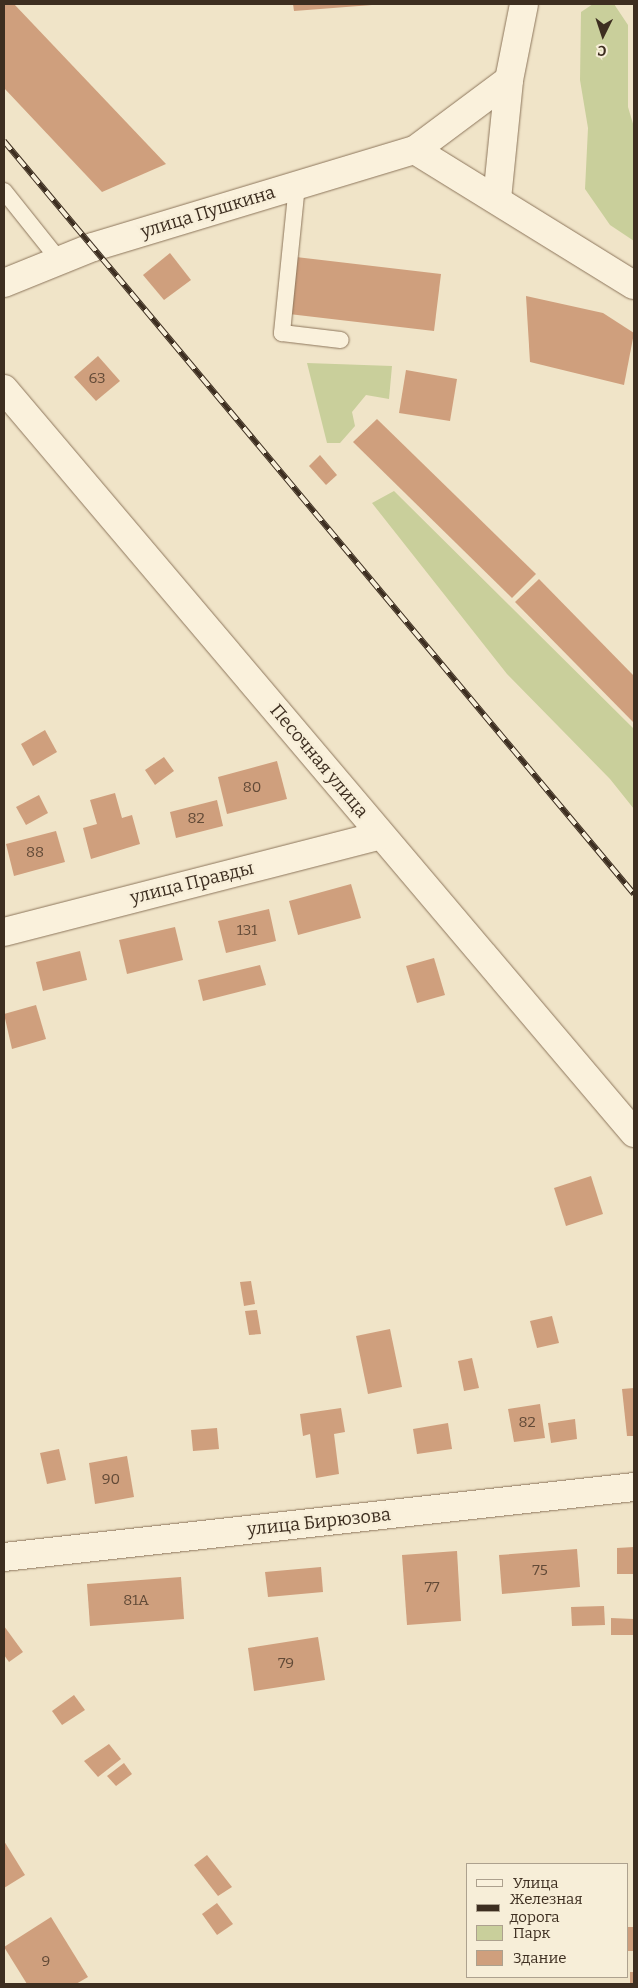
<!DOCTYPE html>
<html>
<head>
<meta charset="utf-8">
<style>
	body { margin:0 }
	#map { position:relative; width:638px; height:1988px; overflow:hidden; background:#f0e4c8; font-family:Bitter,serif }
	div>[style] { position:absolute }
	.green>* { inset:0; background:#c9cf9b }
	.building>* { inset:0; background:#cf9f7d }
	.roads { filter:drop-shadow(0 0 1px #8d765c) drop-shadow(0 0 1px #8d765c) }
	.lane>* { height:16px; margin:-8px; padding:0 8px; transform-origin:8px; border-radius:8px; background:#faf1dc }
	.street>* { height:28px; margin:-14px; padding:0 14px; transform-origin:14px; border-radius:14px; background:#faf1dc }
	.secondary>* { height:28px; margin:-14px; padding:0 14px; transform-origin:14px; border-radius:14px; background:#faf1dc }
	.rail>* { height:5.5px; margin-top:-2.75px; transform-origin:0; background:repeating-linear-gradient(90deg,#f7eed8 0 11px,#3d2e20 0 22px); box-sizing:border-box; border-block:1px solid #3d2e20 }
	span { translate:-50% -50%; white-space:nowrap; text-align:center; line-height:1.15; -webkit-text-stroke:4px #f7eed8; paint-order:stroke }
	.number-label { font-size:15px; color:#624a37 }
	.number-label span { -webkit-text-stroke-width:0 }
	.street-label { font-size:18px; color:#3d2e20 }
	.frame { position:absolute; inset:0; border:5px solid #3d2e20; pointer-events:none }
	.legend { position:absolute; left:466px; top:1863px; width:162px; height:115px; box-sizing:border-box; background:#f7eed8; border:1px solid #ada18e; margin:0; padding:6px 9px; list-style:none; font-size:15px; color:#3d2e20 }
	.legend li { display:flex; align-items:center; gap:10px; height:25px }
	.legend b { width:25px; border:1px solid #ada18e }
	.north { position:absolute; left:578px; top:10px; width:50px; height:50px; -webkit-text-stroke:4px #f7eed8; paint-order:stroke; rotate:184deg; font-size:14px; font-weight:700; line-height:20px; text-align:center; color:#3d2e20 }
	.north::after { content:''; display:block; margin:auto; width:18px; height:22px; background:#3d2e20; clip-path:polygon(50% 0,100% 100%,50% 72%,0 100%) }
</style>
</head>
<body>
<div id="map">
	<div class="green">
		<i style="clip-path:polygon(593px 4px,614px 4px,628px 25px,628px 107px,634px 127px,634px 241px,610px 225px,585px 189px,588px 128px,580px 80px,581px 12px)"></i>
		<i style="clip-path:polygon(307px 363px,392px 366px,389px 399px,366px 395px,352px 412px,355px 426px,340px 443px,327px 443px)"></i>
		<i style="clip-path:polygon(394px 491px,634px 729px,634px 809px,610px 779px,507px 674px,372px 503px)"></i>
	</div>
	<div class="building">
		<i style="clip-path:polygon(4px 4px,14px 4px,166px 164px,102px 192px,4px 88px)"></i>
		<i style="clip-path:polygon(293px 4px,372px 4px,372px 5px,294px 11px)"></i>
		<i style="clip-path:polygon(170px 253px,191px 280px,164px 300px,143px 275px)"></i>
		<i style="clip-path:polygon(296px 257px,441px 274px,434px 331px,289px 314px)"></i>
		<i style="clip-path:polygon(526px 296px,603px 313px,634px 333px,624px 385px,530px 362px)"></i>
		<i style="clip-path:polygon(98px 356px,120px 381px,96px 401px,74px 377px)"></i>
		<i style="clip-path:polygon(406px 370px,457px 379px,450px 421px,399px 413px)"></i>
		<i style="clip-path:polygon(377px 419px,536px 574px,512px 598px,353px 442px)"></i>
		<i style="clip-path:polygon(320px 455px,337px 475px,326px 485px,309px 466px)"></i>
		<i style="clip-path:polygon(539px 579px,634px 676px,634px 723px,515px 602px)"></i>
		<i style="clip-path:polygon(45px 730px,57px 752px,33px 766px,21px 744px)"></i>
		<i style="clip-path:polygon(164px 757px,174px 771px,155px 785px,145px 770px)"></i>
		<i style="clip-path:polygon(277px 761px,287px 799px,227px 814px,218px 777px)"></i>
		<i style="clip-path:polygon(115px 793px,122px 818px,132px 815px,140px 844px,91px 859px,83px 828px,97px 824px,90px 800px)"></i>
		<i style="clip-path:polygon(39px 795px,48px 813px,26px 825px,16px 807px)"></i>
		<i style="clip-path:polygon(217px 800px,223px 826px,176px 838px,170px 812px)"></i>
		<i style="clip-path:polygon(56px 831px,65px 862px,14px 876px,6px 844px)"></i>
		<i style="clip-path:polygon(351px 884px,361px 918px,298px 935px,289px 901px)"></i>
		<i style="clip-path:polygon(269px 909px,276px 941px,226px 953px,218px 921px)"></i>
		<i style="clip-path:polygon(175px 927px,183px 960px,127px 974px,119px 940px)"></i>
		<i style="clip-path:polygon(80px 951px,87px 980px,43px 991px,36px 962px)"></i>
		<i style="clip-path:polygon(434px 958px,445px 995px,417px 1003px,406px 966px)"></i>
		<i style="clip-path:polygon(260px 965px,266px 985px,203px 1001px,198px 980px)"></i>
		<i style="clip-path:polygon(36px 1005px,46px 1039px,12px 1049px,4px 1014px)"></i>
		<i style="clip-path:polygon(591px 1176px,603px 1214px,566px 1226px,554px 1188px)"></i>
		<i style="clip-path:polygon(251px 1281px,255px 1304px,244px 1306px,240px 1282px)"></i>
		<i style="clip-path:polygon(257px 1310px,261px 1334px,249px 1335px,245px 1311px)"></i>
		<i style="clip-path:polygon(552px 1316px,559px 1343px,537px 1348px,530px 1321px)"></i>
		<i style="clip-path:polygon(390px 1329px,402px 1387px,368px 1394px,356px 1336px)"></i>
		<i style="clip-path:polygon(472px 1358px,479px 1388px,464px 1391px,458px 1361px)"></i>
		<i style="clip-path:polygon(634px 1388px,634px 1436px,627px 1436px,622px 1389px)"></i>
		<i style="clip-path:polygon(540px 1404px,545px 1438px,514px 1442px,508px 1409px)"></i>
		<i style="clip-path:polygon(341px 1408px,345px 1432px,334px 1434px,339px 1474px,316px 1478px,310px 1434px,303px 1436px,300px 1414px)"></i>
		<i style="clip-path:polygon(575px 1419px,577px 1439px,551px 1443px,548px 1423px)"></i>
		<i style="clip-path:polygon(448px 1423px,452px 1449px,417px 1454px,413px 1429px)"></i>
		<i style="clip-path:polygon(217px 1428px,219px 1449px,193px 1451px,191px 1430px)"></i>
		<i style="clip-path:polygon(59px 1449px,66px 1480px,47px 1484px,40px 1453px)"></i>
		<i style="clip-path:polygon(127px 1456px,134px 1497px,95px 1504px,89px 1463px)"></i>
		<i style="clip-path:polygon(634px 1547px,634px 1574px,617px 1574px,617px 1548px)"></i>
		<i style="clip-path:polygon(577px 1549px,580px 1587px,502px 1594px,499px 1555px)"></i>
		<i style="clip-path:polygon(457px 1551px,461px 1621px,407px 1625px,402px 1555px)"></i>
		<i style="clip-path:polygon(321px 1567px,323px 1592px,268px 1597px,265px 1572px)"></i>
		<i style="clip-path:polygon(181px 1577px,184px 1619px,90px 1626px,87px 1584px)"></i>
		<i style="clip-path:polygon(604px 1606px,605px 1625px,572px 1626px,571px 1607px)"></i>
		<i style="clip-path:polygon(611px 1618px,634px 1619px,634px 1635px,611px 1635px)"></i>
		<i style="clip-path:polygon(4px 1626px,23px 1652px,9px 1662px,4px 1655px)"></i>
		<i style="clip-path:polygon(318px 1637px,325px 1680px,254px 1691px,248px 1648px)"></i>
		<i style="clip-path:polygon(74px 1695px,85px 1710px,62px 1725px,52px 1711px)"></i>
		<i style="clip-path:polygon(109px 1744px,121px 1759px,98px 1777px,84px 1761px)"></i>
		<i style="clip-path:polygon(124px 1763px,132px 1774px,116px 1786px,107px 1776px)"></i>
		<i style="clip-path:polygon(4px 1841px,25px 1875px,4px 1888px)"></i>
		<i style="clip-path:polygon(207px 1855px,232px 1887px,218px 1896px,194px 1865px)"></i>
		<i style="clip-path:polygon(217px 1903px,233px 1924px,217px 1935px,202px 1914px)"></i>
		<i style="clip-path:polygon(51px 1917px,88px 1977px,76px 1984px,27px 1984px,4px 1947px)"></i>
		<i style="clip-path:polygon(627px 1927px,634px 1927px,634px 1951px,627px 1951px)"></i>
		<i style="clip-path:polygon(630px 1972px,634px 1972px,634px 1984px,630px 1984px)"></i>
	</div>
	<div class="roads">
		<div class="lane">
			<i style="left:297px;top:185px;width:149px;rotate:95.8deg"></i>
			<i style="left:282px;top:333px;width:59px;rotate:6.8deg"></i>
			<i style="left:4px;top:191px;width:88px;rotate:51.4deg"></i>
		</div>
		<div class="street">
			<i style="left:4px;top:389px;width:975px;rotate:49.74deg"></i>
			<i style="left:4px;top:932px;width:389px;rotate:-14.4deg"></i>
			<i style="left:4px;top:1557px;width:634px;rotate:-6.34deg"></i>
		</div>
		<div class="secondary">
			<i style="left:415px;top:150px;width:257px;rotate:31.7deg"></i>
			<i style="left:497px;top:199px;width:120px;rotate:-84.2deg"></i>
			<i style="left:509px;top:80px;width:77px;rotate:-78.8deg"></i>
			<i style="left:4px;top:283px;width:96px;rotate:-22deg"></i>
			<i style="left:93px;top:247px;width:336px;rotate:-16.8deg"></i>
			<i style="left:415px;top:150px;width:117px;rotate:-36.7deg"></i>
		</div>
	</div>
	<div class="rail">
		<i style="left:4px;top:141px;width:982px;rotate:50.08deg"></i>
	</div>
	<div class="number-label">
		<span style="left:97px;top:379px">63</span>
		<span style="left:252px;top:788px">80</span>
		<span style="left:196px;top:819px">82</span>
		<span style="left:35px;top:853px">88</span>
		<span style="left:247px;top:931px">131</span>
		<span style="left:527px;top:1423px">82</span>
		<span style="left:111px;top:1480px">90</span>
		<span style="left:540px;top:1571px">75</span>
		<span style="left:432px;top:1588px">77</span>
		<span style="left:136px;top:1601px">81А</span>
		<span style="left:286px;top:1664px">79</span>
		<span style="left:46px;top:1962px">9</span>
	</div>
	<div class="street-label">
		<span style="left:208px;top:212px;rotate:-17deg">улица Пушкина</span>
		<span style="left:319px;top:761px;rotate:50deg">Песочная улица</span>
		<span style="left:192px;top:883px;rotate:-14deg">улица Правды</span>
		<span style="left:319px;top:1522px;rotate:-6deg">улица Бирюзова</span>
	</div>
	<div class="frame"></div>
	<ul class="legend">
	<li><b style="height:6px;background:#faf1dc"></b>Улица</li>
	<li><b style="height:6px;background:#3d2e20"></b>Железная дорога</li>
	<li><b style="height:14px;background:#c9cf9b"></b>Парк</li>
	<li><b style="height:14px;background:#cf9f7d"></b>Здание</li>
	</ul>
	<div class="north">С</div>
</div>
</body>
</html>
